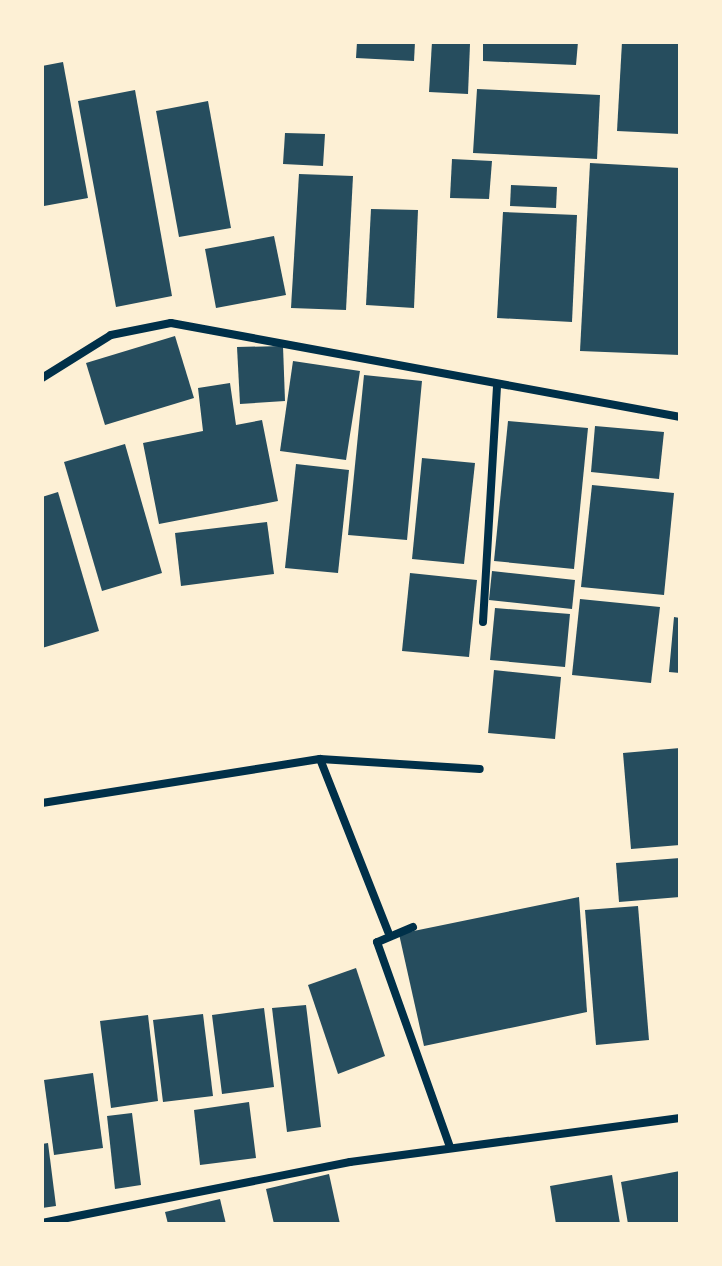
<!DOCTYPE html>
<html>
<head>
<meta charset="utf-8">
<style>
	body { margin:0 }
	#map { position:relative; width:722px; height:1266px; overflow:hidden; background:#fdf0d5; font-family:"DejaVu Sans",sans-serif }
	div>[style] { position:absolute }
	.building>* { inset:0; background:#264d5e }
	.minor>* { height:8px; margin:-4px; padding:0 4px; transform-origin:4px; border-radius:4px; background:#003049 }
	span { translate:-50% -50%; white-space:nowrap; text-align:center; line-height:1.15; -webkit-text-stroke:6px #fdf0d5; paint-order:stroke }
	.frame { position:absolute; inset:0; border:44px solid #fdf0d5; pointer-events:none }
</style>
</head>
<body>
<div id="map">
	<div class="building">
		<i style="clip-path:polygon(357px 42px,415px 42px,414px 61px,356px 58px)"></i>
		<i style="clip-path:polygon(432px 42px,470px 44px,468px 94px,429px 92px)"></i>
		<i style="clip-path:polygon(483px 42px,578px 42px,576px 65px,483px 61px)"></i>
		<i style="clip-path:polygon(622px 42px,680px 42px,680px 134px,617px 131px)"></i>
		<i style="clip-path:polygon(63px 62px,88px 198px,44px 206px,42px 66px)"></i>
		<i style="clip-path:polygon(477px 89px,600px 95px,597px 159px,473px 153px)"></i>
		<i style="clip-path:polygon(135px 90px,172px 296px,116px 307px,78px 101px)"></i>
		<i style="clip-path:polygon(208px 101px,231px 228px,179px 237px,156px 111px)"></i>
		<i style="clip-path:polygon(285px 133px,325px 134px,323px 166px,283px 164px)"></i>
		<i style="clip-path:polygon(452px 159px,492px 161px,489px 199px,450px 198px)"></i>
		<i style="clip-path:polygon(590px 163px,680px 168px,680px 355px,580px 351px)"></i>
		<i style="clip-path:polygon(299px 174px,353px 176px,346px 310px,291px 308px)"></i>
		<i style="clip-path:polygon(511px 185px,557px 187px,556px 208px,510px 206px)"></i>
		<i style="clip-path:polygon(371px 209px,418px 210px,414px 308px,366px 305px)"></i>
		<i style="clip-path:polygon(503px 212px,577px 215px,572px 322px,497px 318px)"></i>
		<i style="clip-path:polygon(274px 236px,286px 295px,216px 308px,205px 249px)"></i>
		<i style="clip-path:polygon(175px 336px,194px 398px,105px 425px,86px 363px)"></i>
		<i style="clip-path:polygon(283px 346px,285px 401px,240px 404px,237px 347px)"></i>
		<i style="clip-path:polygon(293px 361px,360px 371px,346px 460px,280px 451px)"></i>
		<i style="clip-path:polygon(364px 375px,422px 381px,407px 540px,348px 535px)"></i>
		<i style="clip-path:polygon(230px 383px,236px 425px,262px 420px,278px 501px,159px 524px,143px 443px,203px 431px,198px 388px)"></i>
		<i style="clip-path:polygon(508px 421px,588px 428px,574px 569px,494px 561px)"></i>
		<i style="clip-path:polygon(595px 426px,664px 432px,659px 479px,591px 472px)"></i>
		<i style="clip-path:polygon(125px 444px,162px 573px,102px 591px,64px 462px)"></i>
		<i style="clip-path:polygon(422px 458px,475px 463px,464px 564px,412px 559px)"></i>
		<i style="clip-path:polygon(296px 464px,349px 470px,338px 573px,285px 568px)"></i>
		<i style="clip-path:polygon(592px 485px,674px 493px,664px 595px,581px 587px)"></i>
		<i style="clip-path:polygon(58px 492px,99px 631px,42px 648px,42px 497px)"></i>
		<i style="clip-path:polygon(267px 522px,274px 574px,181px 586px,175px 533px)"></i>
		<i style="clip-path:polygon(492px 571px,575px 580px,572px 609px,489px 600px)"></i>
		<i style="clip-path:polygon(410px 573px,477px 580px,469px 657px,402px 651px)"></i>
		<i style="clip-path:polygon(580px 599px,660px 607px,651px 683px,572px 675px)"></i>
		<i style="clip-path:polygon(495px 608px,570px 614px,565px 667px,490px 660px)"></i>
		<i style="clip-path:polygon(674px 617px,680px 618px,680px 673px,669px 672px)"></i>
		<i style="clip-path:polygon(494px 670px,561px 677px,555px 739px,488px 733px)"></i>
		<i style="clip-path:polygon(680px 748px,680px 845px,631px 849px,623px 753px)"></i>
		<i style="clip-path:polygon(680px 858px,680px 897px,619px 902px,616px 863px)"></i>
		<i style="clip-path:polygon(579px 897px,587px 1012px,424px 1046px,399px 934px)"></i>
		<i style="clip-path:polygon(638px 906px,649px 1040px,596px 1045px,585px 910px)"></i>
		<i style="clip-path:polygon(356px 968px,385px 1056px,338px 1074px,308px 985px)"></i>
		<i style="clip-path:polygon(306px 1005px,321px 1127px,287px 1132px,272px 1008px)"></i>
		<i style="clip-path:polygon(264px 1008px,274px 1087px,222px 1094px,212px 1015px)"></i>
		<i style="clip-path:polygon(203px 1014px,213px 1096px,163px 1102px,153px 1020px)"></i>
		<i style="clip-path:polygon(148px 1015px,158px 1101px,111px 1108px,100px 1021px)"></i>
		<i style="clip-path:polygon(93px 1073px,103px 1148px,54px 1155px,44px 1080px)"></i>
		<i style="clip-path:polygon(249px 1102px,256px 1158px,200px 1165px,194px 1110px)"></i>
		<i style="clip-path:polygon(132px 1113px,141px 1185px,115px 1189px,107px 1116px)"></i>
		<i style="clip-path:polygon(48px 1143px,56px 1206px,42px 1208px,42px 1144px)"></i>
		<i style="clip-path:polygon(680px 1171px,680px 1224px,628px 1224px,621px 1182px)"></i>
		<i style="clip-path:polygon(329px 1174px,340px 1224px,274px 1224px,266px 1189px)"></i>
		<i style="clip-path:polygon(612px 1175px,620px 1224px,556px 1224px,550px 1186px)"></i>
		<i style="clip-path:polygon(220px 1199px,226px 1224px,168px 1224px,165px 1212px)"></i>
	</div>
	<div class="minor">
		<i style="left:42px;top:378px;width:81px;rotate:-31.9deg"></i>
		<i style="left:111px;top:335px;width:61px;rotate:-11.3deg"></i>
		<i style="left:171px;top:323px;width:518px;rotate:10.46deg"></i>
		<i style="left:483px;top:622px;width:236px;rotate:-86.6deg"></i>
		<i style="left:320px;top:759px;width:186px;rotate:68.5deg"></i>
		<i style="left:42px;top:803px;width:281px;rotate:-9deg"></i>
		<i style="left:320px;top:759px;width:160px;rotate:3.6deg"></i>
		<i style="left:413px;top:927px;width:39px;rotate:157deg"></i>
		<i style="left:377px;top:942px;width:218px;rotate:70.4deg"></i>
		<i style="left:42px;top:1223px;width:314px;rotate:-11.2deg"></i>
		<i style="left:350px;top:1162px;width:333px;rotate:-7.6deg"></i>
	</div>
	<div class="frame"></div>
</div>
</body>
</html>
